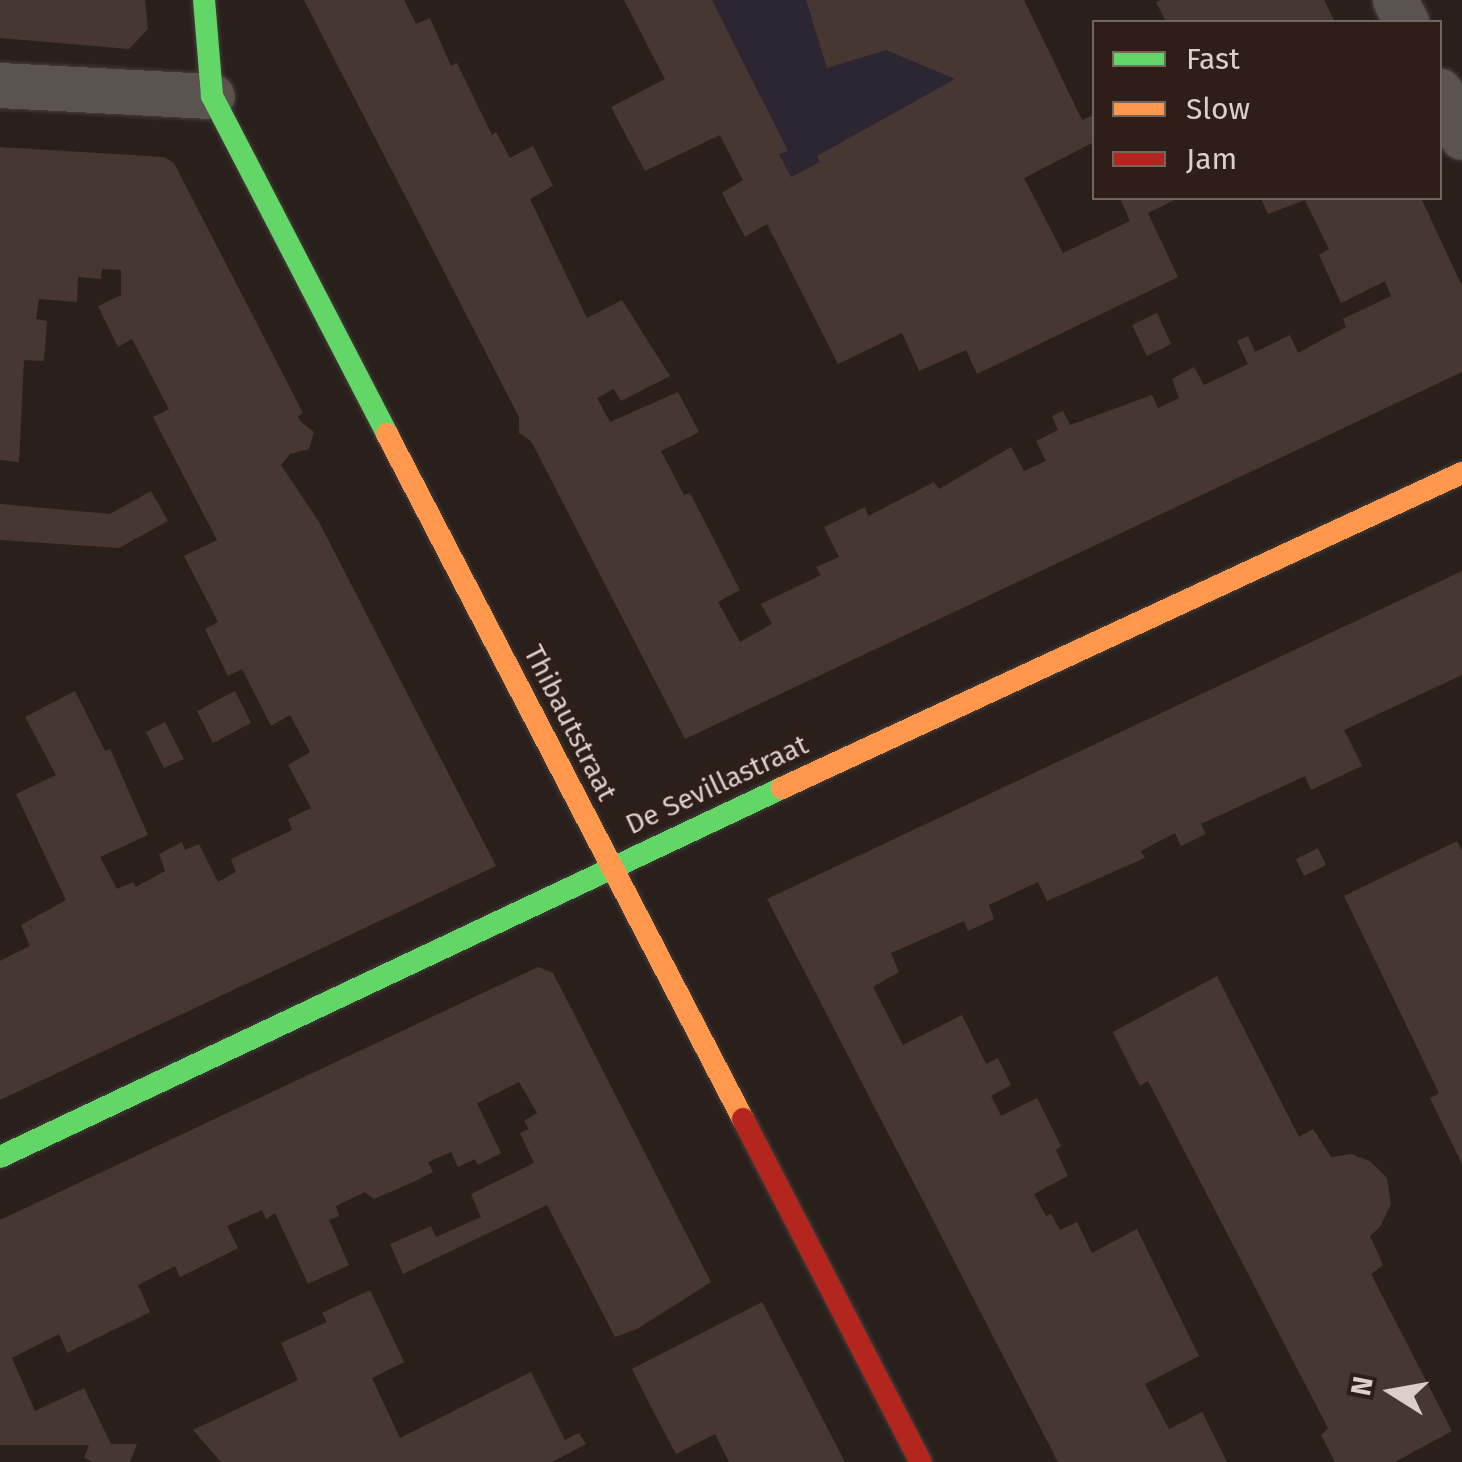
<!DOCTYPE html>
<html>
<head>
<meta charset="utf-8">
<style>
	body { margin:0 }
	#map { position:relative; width:1462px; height:1462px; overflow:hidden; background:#29201c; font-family:"Fira Sans",sans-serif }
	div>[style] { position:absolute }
	.industrial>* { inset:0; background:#2c2532 }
	.building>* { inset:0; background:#473733 }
	.roads { filter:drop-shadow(0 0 2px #453d3a) drop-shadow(0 0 2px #453d3a) }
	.street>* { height:45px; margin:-22.5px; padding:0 22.5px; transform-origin:22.5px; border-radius:22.5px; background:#5b534f }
	.fast>* { height:22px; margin:-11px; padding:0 11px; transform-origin:11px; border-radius:11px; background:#63d668 }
	.slow>* { height:22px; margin:-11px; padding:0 11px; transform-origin:11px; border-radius:11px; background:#ff974d }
	.jam>* { height:22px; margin:-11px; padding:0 11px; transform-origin:11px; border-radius:11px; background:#b3261e }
	span { translate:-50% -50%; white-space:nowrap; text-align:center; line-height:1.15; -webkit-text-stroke:9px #2e1e17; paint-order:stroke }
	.street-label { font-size:28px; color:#dacfca }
	.legend { position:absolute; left:1092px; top:20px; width:350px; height:180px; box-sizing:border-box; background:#2e1e17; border:2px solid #73655f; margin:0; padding:12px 18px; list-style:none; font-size:30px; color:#dacfca }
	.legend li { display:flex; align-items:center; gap:20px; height:50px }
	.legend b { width:50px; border:2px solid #73655f }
	.north { position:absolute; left:1342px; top:1342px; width:100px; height:100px; -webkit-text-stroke:8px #2e1e17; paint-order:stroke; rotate:281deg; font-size:28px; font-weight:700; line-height:40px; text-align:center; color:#dacfca }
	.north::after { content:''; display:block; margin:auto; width:35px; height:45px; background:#dacfca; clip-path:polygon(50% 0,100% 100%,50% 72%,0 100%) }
</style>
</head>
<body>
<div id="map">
	<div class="industrial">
		<i style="clip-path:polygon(649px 0,862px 0,876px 46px,1024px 107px,772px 236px)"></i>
	</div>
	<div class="building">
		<i style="clip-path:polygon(0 0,145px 0,148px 29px,129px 49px,0 38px)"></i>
		<i style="clip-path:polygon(304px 0,404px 0,416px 24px,430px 18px,451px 66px,457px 63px,492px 135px,496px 132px,510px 158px,533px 146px,553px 186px,530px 199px,587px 318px,622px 300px,670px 376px,621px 401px,614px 389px,597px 398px,610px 422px,678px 392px,699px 432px,661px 451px,684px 495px,690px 493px,740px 590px,718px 602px,740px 642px,772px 624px,761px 604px,821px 575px,816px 567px,839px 557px,824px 527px,865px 507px,868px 516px,934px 482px,939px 489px,1011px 447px,1024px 471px,1046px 461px,1036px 441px,1058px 430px,1052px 416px,1063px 411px,1070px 425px,1152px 395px,1158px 408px,1179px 398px,1172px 379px,1194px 367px,1204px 385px,1248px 364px,1237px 341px,1248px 336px,1255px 352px,1290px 335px,1298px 353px,1346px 327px,1343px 319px,1391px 296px,1385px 281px,1341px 303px,1319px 255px,1329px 249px,1305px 200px,1268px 214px,1261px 198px,1421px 198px,1462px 286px,1462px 372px,685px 739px,531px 441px,519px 433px,519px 417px)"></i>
		<i style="clip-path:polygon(624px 0,712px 0,788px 151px,779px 154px,791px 177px,820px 162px,817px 156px,955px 79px,886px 50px,827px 68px,806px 0,1024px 0,1082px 120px,1094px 115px,1094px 142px,1024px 178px,1063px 253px,1130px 221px,1120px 198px,1178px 198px,1148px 213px,1178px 277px,977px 374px,966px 350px,919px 371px,902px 333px,838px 364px,767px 224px,745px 237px,722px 193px,743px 180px,720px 135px,645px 171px,611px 107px,665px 79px)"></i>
		<i style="clip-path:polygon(1160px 0,1324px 0,1335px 22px,1166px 22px,1156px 2px)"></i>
		<i style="clip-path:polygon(0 147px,164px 157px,174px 163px,303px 413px,298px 416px,300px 421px,314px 432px,309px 449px,290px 454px,281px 465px,319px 522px,496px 866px,0 1100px,0 961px,30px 946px,21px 925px,66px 900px,16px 794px,56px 775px,25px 717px,75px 691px,105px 751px,110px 749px,148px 835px,100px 857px,117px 889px,133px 882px,136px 887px,165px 871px,159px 854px,182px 842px,185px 850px,199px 844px,218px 882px,236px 872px,231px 859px,292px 830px,288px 819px,311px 808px,288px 765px,310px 752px,290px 715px,271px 726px,242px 669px,228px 676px,205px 629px,218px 622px,184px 556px,217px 540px,153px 417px,169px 409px,132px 339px,118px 347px,98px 306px,121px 295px,121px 270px,102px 269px,101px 279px,78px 277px,77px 302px,39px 299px,36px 319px,47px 321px,44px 361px,24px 360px,19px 462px,0 460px)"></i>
		<i style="clip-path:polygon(1157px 313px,1171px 344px,1147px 356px,1132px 325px)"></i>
		<i style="clip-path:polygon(151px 491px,168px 521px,119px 548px,0 540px,0 504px,110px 514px)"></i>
		<i style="clip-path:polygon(1462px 571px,1462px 675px,1344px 730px,1362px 766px,1311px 790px,1305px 776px,1201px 824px,1206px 834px,1181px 846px,1175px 833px,1141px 851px,1145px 858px,1047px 901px,1038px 882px,989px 905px,994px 919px,968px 931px,964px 921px,891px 953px,899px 972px,873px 987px,903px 1045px,962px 1015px,986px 1064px,998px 1058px,1011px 1085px,991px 1096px,1001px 1116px,1037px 1098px,1061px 1146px,1056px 1150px,1068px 1176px,1034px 1194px,1046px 1216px,1051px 1214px,1060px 1230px,1077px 1222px,1092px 1253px,1137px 1229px,1199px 1356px,1145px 1384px,1169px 1429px,1202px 1412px,1227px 1462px,1058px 1462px,767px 899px)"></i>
		<i style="clip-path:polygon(235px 691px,251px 723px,213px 743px,197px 711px)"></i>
		<i style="clip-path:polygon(165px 722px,184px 759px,164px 768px,146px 732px)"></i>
		<i style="clip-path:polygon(1457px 841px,1462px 851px,1462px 1164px,1430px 1098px,1439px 1093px,1344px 896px)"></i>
		<i style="clip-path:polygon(1318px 848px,1326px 865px,1304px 876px,1296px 859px)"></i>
		<i style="clip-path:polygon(538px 967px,553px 973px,711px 1282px,637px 1329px,615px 1337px,547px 1205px,403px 1274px,390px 1244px,431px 1226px,436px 1237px,481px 1217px,471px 1194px,534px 1163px,520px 1133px,529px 1129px,524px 1121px,537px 1113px,519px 1082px,477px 1103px,501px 1153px,478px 1165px,475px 1159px,458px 1167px,451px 1152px,428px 1162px,433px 1172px,411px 1183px,374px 1199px,365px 1192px,336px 1206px,339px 1216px,329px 1220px,349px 1265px,308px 1284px,275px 1213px,266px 1219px,262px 1210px,227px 1226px,238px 1248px,180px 1277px,175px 1266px,138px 1285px,150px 1312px,67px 1353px,59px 1334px,12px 1358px,35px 1411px,84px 1388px,111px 1444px,137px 1444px,130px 1462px,93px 1462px,84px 1458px,89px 1445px,0 1445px,0 1220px)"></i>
		<i style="clip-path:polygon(1217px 976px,1299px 1137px,1313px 1129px,1331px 1157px,1351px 1154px,1370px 1161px,1387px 1178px,1391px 1204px,1380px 1227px,1370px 1236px,1383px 1265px,1371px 1274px,1452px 1431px,1395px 1462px,1335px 1462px,1321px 1435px,1328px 1428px,1148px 1081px,1140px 1086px,1113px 1032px)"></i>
		<i style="clip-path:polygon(370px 1290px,404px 1362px,372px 1378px,400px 1438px,531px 1372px,565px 1440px,579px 1433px,586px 1444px,552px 1462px,221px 1462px,193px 1430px,298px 1380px,281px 1343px,327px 1322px,322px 1313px)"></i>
		<i style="clip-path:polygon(762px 1302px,830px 1433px,845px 1462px,729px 1462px,715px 1434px,676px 1454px,652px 1409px,632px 1369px)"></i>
	</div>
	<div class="roads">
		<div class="street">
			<i style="left:1395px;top:0;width:25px;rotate:63deg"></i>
			<i style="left:0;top:85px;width:212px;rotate:3deg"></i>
			<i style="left:1440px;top:91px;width:51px;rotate:64.4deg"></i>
		</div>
		<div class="fast">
			<i style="left:204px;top:0;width:96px;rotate:85.2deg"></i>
			<i style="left:212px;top:96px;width:381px;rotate:62.6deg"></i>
			<i style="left:0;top:1157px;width:865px;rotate:-25.26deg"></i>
		</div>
		<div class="slow">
			<i style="left:387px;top:434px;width:772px;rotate:62.54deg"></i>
			<i style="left:782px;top:788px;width:749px;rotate:-24.86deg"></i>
		</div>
		<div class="jam">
			<i style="left:743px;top:1119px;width:386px;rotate:62.6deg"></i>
		</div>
	</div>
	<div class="street-label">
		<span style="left:570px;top:723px;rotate:63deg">Thibautstraat</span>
		<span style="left:717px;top:785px;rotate:-25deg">De Sevillastraat</span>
	</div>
	<ul class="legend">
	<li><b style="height:12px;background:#63d668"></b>Fast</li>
	<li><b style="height:12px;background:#ff974d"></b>Slow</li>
	<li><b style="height:12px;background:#b3261e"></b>Jam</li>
	</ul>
	<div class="north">N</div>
</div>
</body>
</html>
